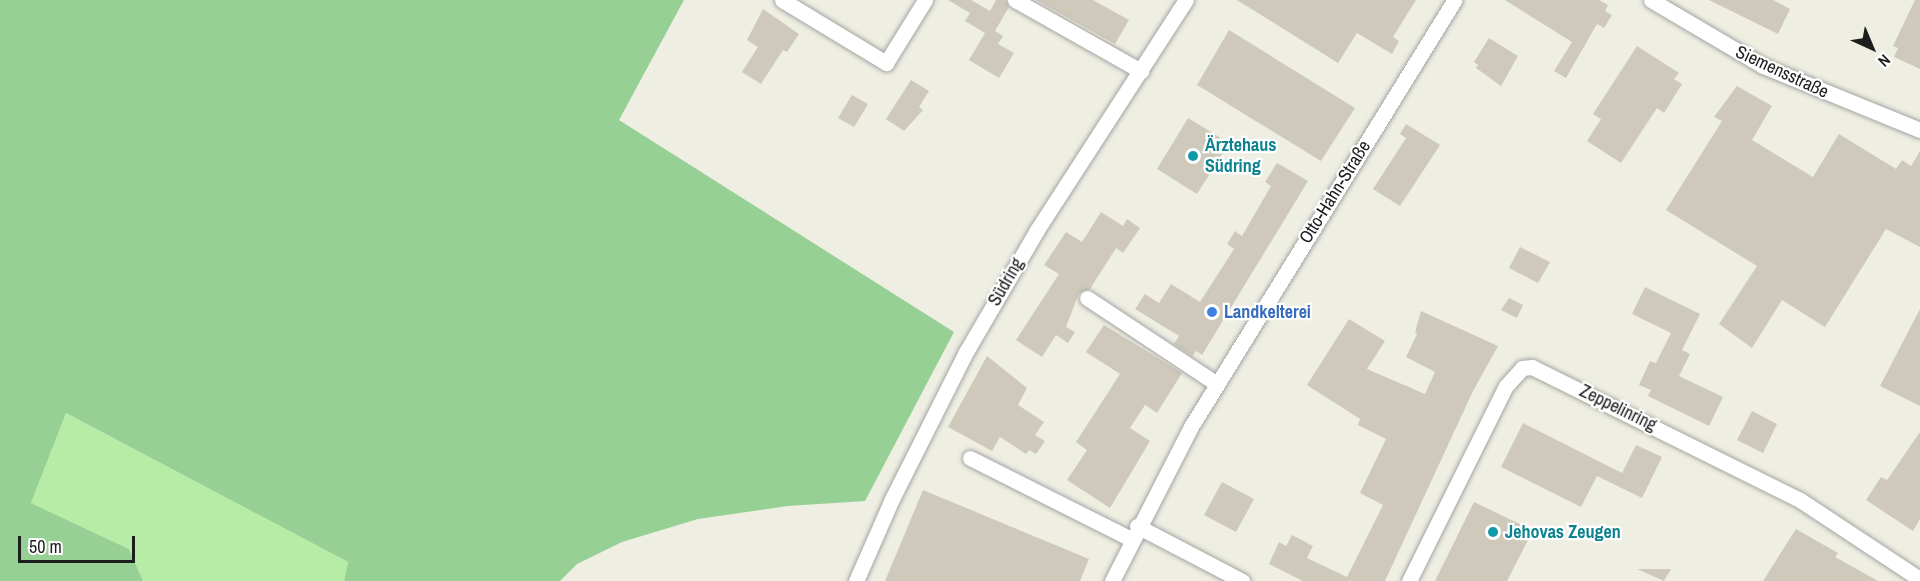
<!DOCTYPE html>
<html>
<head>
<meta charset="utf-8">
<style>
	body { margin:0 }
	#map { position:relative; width:1920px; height:581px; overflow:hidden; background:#efeee2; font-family:"Archivo Narrow",sans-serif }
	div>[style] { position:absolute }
	.grass>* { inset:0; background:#b6eca5 }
	.forest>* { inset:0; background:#97d095 }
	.building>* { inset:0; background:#cfc9bb }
	.roads { filter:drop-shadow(0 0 2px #a4a4a4) drop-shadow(0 0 2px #a4a4a4) }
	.minor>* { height:15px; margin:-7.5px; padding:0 7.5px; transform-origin:7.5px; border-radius:7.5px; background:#fff }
	.dots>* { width:16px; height:16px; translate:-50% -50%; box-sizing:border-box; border:3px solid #fff; border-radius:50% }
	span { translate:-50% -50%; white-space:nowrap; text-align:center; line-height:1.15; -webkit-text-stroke:4.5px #fff; paint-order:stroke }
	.street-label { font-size:18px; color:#1d1d1d }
	.culture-label { font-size:18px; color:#0d838f; font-weight:700 }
	.left { translate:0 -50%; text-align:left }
	.shop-label { font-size:18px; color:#366cbe; font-weight:700 }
	.north { position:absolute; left:1842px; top:18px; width:60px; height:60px; -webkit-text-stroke:4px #fff; paint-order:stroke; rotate:136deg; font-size:16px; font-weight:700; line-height:24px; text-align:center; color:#1d1d1d }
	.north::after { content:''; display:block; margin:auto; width:21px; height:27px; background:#1d1d1d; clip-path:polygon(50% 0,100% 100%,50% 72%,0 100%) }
	.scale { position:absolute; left:18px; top:536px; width:117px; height:27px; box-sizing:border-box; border:3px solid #1d1d1d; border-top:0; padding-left:8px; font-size:18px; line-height:21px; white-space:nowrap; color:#1d1d1d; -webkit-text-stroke:4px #fff; paint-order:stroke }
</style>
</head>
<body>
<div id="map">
	<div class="grass">
		<i style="clip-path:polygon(66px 413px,348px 562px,344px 581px,143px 581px,129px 549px,31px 503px)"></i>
	</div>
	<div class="forest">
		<i style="clip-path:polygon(0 0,684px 0,619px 120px,954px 332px,865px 501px,788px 506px,698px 519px,622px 542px,577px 564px,560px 581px,344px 581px,348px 562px,66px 413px,31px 503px,129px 549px,143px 581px,0 581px)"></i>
	</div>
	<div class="building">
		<i style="clip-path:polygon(948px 0,971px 0,990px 11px,996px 0,1005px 0,1009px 7px,995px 31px,1003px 36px,998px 44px,1014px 53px,999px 78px,969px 60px,985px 33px,965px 21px,970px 13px)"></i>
		<i style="clip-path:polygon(1036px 0,1093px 0,1129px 20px,1115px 44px)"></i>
		<i style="clip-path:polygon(1237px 0,1416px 0,1393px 37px,1399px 41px,1392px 54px,1357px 33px,1338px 63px)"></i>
		<i style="clip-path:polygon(1505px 0,1599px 0,1608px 5px,1605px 11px,1612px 15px,1604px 28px,1597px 24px,1566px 78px,1554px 71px,1572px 42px)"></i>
		<i style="clip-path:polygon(1709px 0,1773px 0,1790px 9px,1778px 34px)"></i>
		<i style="clip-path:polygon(1915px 0,1920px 0,1920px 69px,1894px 57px,1898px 48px,1893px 46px)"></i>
		<i style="clip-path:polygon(763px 9px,799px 34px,787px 52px,783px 50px,761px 84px,742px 72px,758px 47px,747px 40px)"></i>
		<i style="clip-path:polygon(1229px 30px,1355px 108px,1321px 161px,1197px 85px)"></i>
		<i style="clip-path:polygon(1489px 38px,1518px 56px,1501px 86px,1476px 68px,1478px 65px,1474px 62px)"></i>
		<i style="clip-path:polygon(1637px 46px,1679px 73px,1674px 79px,1682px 84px,1664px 113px,1657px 108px,1621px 163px,1587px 141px,1601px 119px,1593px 114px)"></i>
		<i style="clip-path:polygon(911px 80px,929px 91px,919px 107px,923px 110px,904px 131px,886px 119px)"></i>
		<i style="clip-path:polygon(1737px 86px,1772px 106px,1752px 140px,1813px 177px,1839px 134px,1896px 169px,1902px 160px,1911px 166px,1920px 151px,1920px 247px,1886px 229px,1825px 327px,1782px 300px,1752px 348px,1719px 324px,1757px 266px,1666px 210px,1722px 121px,1714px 117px)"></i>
		<i style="clip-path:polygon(852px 95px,868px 104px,854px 127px,838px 118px)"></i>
		<i style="clip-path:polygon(1188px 118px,1229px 143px,1197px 194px,1157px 169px)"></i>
		<i style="clip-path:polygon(1406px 124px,1440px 145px,1400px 206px,1373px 189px,1406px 138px,1400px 134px)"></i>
		<i style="clip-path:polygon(1277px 163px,1308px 181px,1202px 355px,1196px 351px,1192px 356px,1174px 344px,1179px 336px,1135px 309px,1145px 294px,1159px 303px,1171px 284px,1200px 302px,1234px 249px,1227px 244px,1235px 231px,1242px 236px,1271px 186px,1265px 182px)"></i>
		<i style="clip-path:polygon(1101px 212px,1123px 226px,1127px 219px,1140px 228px,1123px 253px,1116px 248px,1090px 289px,1079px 293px,1066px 327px,1075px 332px,1068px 343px,1056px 335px,1042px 357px,1016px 340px,1059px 274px,1044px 265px,1066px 232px,1082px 242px)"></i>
		<i style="clip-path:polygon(1520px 247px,1550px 262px,1538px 283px,1509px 268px)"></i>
		<i style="clip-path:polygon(1645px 287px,1700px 314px,1682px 350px,1690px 354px,1679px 376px,1723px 397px,1709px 426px,1648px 396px,1651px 390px,1639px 385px,1650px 361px,1656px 363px,1671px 333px,1632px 314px)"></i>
		<i style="clip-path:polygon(1509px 298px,1523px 305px,1517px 318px,1501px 310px)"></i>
		<i style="clip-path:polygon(1920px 309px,1920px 406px,1880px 386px)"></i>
		<i style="clip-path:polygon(1421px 311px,1498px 346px,1473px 391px,1385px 581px,1303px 581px,1269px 564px,1279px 542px,1286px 546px,1292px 535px,1313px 546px,1307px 558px,1347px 577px,1383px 505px,1360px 493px,1386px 439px,1358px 425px,1360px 419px,1307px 385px,1349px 319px,1385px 341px,1367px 369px,1425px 394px,1435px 372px,1406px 357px,1417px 334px,1415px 332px)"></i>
		<i style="clip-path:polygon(1104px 325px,1182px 373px,1157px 413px,1145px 405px,1130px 428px,1150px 441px,1110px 508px,1067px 480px,1087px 450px,1076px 442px,1120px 374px,1086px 352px)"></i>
		<i style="clip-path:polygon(987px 356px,1027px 388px,1018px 405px,1044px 422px,1035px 435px,1045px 441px,1036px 454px,1029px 450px,1026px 454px,1000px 437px,992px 451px,948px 427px)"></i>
		<i style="clip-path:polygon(1752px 411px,1777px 424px,1763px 453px,1737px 440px)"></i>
		<i style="clip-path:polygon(1523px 423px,1622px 473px,1636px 445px,1662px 457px,1642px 498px,1597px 476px,1581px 507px,1501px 467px)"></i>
		<i style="clip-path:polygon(1920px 432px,1920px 519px,1913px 531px,1866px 500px,1881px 477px,1887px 480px)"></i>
		<i style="clip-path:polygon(1222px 482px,1254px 499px,1236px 532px,1204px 515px)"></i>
		<i style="clip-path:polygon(923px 490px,1089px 559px,1080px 581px,885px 581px)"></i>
		<i style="clip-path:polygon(1474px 502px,1528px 528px,1525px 536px,1529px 538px,1507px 581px,1435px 581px)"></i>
		<i style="clip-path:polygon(1796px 529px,1838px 553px,1835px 557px,1878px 581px,1763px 581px)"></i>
		<i style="clip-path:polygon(1637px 569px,1671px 569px,1664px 581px)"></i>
	</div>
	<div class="roads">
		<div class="minor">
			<i style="left:782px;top:0;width:122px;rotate:31.2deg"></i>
			<i style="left:886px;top:63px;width:74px;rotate:-58.2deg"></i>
			<i style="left:1015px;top:0;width:145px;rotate:29.4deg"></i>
			<i style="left:1651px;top:0;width:130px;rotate:30.5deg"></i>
			<i style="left:1763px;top:66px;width:170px;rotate:22.2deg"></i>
			<i style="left:1087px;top:298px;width:156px;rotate:33.5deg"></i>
			<i style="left:970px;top:458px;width:180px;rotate:26.7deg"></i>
			<i style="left:1137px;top:526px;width:119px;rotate:27.6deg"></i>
			<i style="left:856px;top:581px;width:90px;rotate:-66.3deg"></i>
			<i style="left:892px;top:499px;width:165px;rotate:-63.3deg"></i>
			<i style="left:966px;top:352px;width:141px;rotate:-59.8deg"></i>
			<i style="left:1037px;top:230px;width:274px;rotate:-57.1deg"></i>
			<i style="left:1112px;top:581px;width:175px;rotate:-62.9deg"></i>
			<i style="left:1192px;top:425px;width:499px;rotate:-58.3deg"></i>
			<i style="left:1409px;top:581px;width:218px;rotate:-63.6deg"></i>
			<i style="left:1506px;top:386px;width:24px;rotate:-48deg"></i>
			<i style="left:1522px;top:368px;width:10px;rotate:-6deg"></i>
			<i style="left:1532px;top:367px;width:299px;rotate:26.4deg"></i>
			<i style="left:1800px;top:500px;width:144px;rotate:33.4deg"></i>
		</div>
	</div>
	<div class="dots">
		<i style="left:1193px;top:156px;background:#0f9aa8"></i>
		<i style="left:1212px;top:312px;background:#3f7fe0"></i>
		<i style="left:1493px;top:532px;background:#0f9aa8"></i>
	</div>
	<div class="street-label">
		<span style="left:1782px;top:72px;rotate:25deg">Siemensstraße</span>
		<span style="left:1335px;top:192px;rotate:-58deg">Otto-Hahn-Straße</span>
		<span style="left:1006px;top:282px;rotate:-60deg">Südring</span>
		<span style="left:1618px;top:408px;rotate:26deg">Zeppelinring</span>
	</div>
	<div class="culture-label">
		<span class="left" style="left:1205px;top:156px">Ärztehaus<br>Südring</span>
		<span class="left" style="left:1505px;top:532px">Jehovas Zeugen</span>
	</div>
	<div class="shop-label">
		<span class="left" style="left:1224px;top:312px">Landkelterei</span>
	</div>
	<div class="north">N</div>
	<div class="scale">50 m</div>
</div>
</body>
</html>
